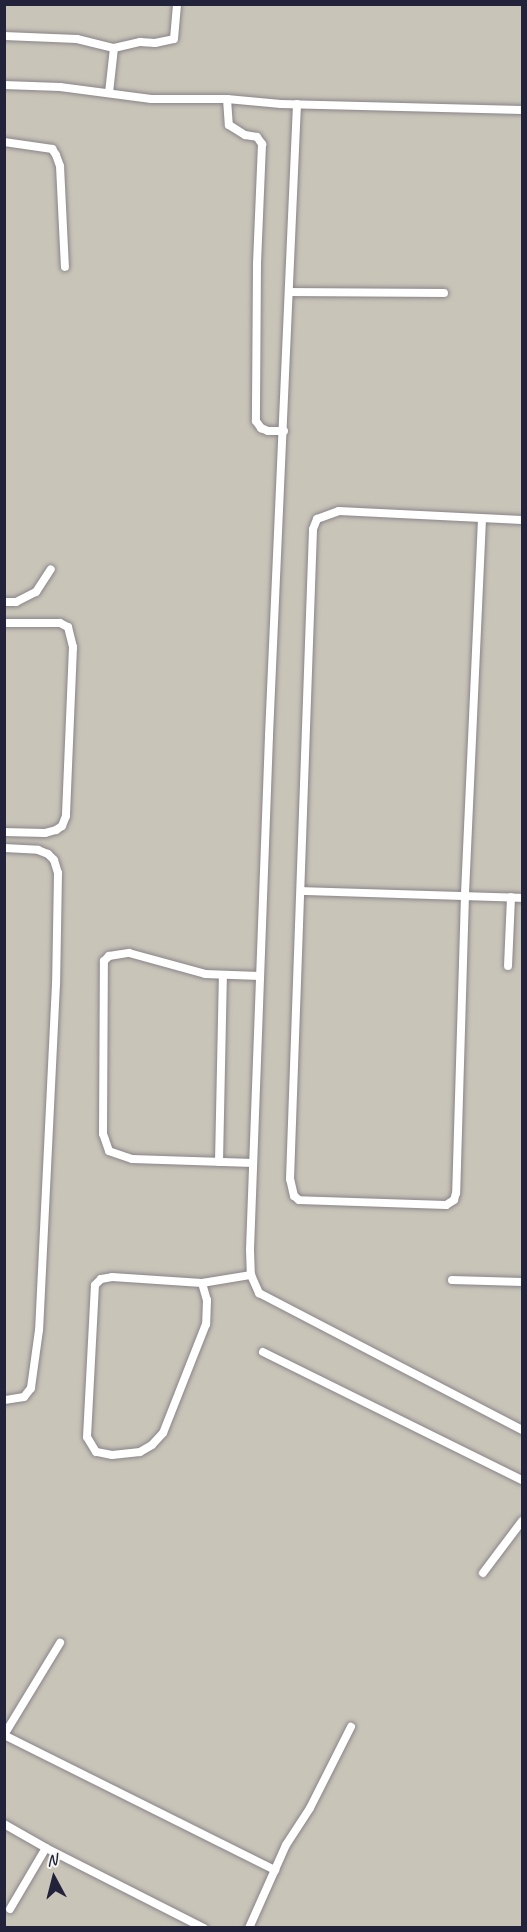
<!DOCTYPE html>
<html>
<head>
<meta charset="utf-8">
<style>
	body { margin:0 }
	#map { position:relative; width:527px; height:1932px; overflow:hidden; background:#f3e7d5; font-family:Caveat,sans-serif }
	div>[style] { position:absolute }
	.industrial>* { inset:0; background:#c8c4b8 }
	.roads { filter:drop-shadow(0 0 2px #8a8488) drop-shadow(0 0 2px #8a8488) }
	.lane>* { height:8px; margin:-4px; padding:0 4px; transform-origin:4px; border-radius:4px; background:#fff }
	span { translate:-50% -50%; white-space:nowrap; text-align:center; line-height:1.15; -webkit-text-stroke:4.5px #f6f6f2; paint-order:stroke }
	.frame { position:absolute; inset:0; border:6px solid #22223b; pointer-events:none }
	.north { position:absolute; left:24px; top:1848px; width:60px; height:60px; -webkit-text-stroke:4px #f6f6f2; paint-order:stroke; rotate:353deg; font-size:16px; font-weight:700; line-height:24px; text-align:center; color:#22223b }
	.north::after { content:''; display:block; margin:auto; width:21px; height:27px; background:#22223b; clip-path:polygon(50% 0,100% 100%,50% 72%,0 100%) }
</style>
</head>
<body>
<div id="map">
	<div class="industrial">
		<i style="clip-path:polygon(5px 5px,522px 5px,522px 1927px,5px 1927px)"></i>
	</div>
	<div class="roads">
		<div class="lane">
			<i style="left:4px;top:36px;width:73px;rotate:2.4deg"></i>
			<i style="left:77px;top:39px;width:38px;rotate:14deg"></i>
			<i style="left:4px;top:85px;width:56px;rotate:2deg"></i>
			<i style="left:60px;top:87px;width:92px;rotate:7.5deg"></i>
			<i style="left:151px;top:99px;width:76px"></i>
			<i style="left:227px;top:99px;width:54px;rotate:5.3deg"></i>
			<i style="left:281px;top:104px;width:241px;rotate:1.4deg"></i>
			<i style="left:109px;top:93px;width:45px;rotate:-83.7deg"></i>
			<i style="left:114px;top:48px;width:27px;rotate:-13deg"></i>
			<i style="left:140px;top:42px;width:15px;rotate:4deg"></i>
			<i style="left:155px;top:43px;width:19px;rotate:-12deg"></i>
			<i style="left:174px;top:39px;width:35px;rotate:-85deg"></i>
			<i style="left:227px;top:99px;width:26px;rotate:86deg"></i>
			<i style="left:229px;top:125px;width:19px;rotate:32deg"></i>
			<i style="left:245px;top:135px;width:12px;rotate:9deg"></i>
			<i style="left:257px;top:137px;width:9px;rotate:54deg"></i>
			<i style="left:262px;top:144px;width:120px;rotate:92.4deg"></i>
			<i style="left:257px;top:264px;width:157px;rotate:90.4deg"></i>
			<i style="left:256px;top:421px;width:9px;rotate:54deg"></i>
			<i style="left:261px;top:428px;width:8px;rotate:23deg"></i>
			<i style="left:268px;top:431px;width:16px"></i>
			<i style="left:297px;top:104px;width:633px;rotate:92.54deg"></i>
			<i style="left:269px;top:736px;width:514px;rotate:92.12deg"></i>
			<i style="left:250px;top:1250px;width:25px;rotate:88deg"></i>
			<i style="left:251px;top:1275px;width:20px;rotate:66deg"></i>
			<i style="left:259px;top:1293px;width:297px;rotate:27.5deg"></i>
			<i style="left:4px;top:142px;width:49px;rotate:8.3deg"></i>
			<i style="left:52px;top:149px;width:7px;rotate:56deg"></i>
			<i style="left:56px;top:155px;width:12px;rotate:70deg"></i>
			<i style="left:60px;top:166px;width:101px;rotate:87.2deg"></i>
			<i style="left:289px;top:292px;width:155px;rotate:0.4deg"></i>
			<i style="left:482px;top:519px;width:376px;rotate:92.6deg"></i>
			<i style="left:465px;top:895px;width:298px;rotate:91.7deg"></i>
			<i style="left:456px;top:1193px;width:7px;rotate:106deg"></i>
			<i style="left:454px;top:1200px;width:9px;rotate:148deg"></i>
			<i style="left:446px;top:1205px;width:147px;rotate:-178.1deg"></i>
			<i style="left:299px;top:1200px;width:6px;rotate:-141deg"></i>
			<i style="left:294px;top:1196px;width:17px;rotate:-103deg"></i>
			<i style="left:290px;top:1179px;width:650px;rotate:-87.97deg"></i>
			<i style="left:313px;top:529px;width:11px;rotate:-68deg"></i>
			<i style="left:317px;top:519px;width:23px;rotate:-20deg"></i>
			<i style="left:339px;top:511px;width:183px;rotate:2.8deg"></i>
			<i style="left:4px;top:602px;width:12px"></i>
			<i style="left:16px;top:602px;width:22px;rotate:-27deg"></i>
			<i style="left:36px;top:592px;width:27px;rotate:-57deg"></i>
			<i style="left:4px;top:623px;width:56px"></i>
			<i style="left:60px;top:623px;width:9px;rotate:27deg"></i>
			<i style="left:68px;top:627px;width:21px;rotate:76deg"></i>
			<i style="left:73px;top:647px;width:169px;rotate:92.4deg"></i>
			<i style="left:66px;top:816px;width:11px;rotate:112deg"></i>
			<i style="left:62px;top:826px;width:7px;rotate:146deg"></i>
			<i style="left:56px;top:830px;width:11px;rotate:165deg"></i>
			<i style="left:45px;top:833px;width:41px;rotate:-178.6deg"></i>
			<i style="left:4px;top:848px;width:34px;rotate:3deg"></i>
			<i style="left:38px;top:850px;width:11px;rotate:22deg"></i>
			<i style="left:48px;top:854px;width:8px;rotate:45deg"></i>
			<i style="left:54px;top:860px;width:14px;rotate:73deg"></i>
			<i style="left:58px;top:873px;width:111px;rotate:91deg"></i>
			<i style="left:56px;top:984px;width:346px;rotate:92.8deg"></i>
			<i style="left:39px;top:1330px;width:59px;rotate:97.9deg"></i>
			<i style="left:31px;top:1388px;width:11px;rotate:128deg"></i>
			<i style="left:24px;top:1397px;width:20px;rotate:171deg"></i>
			<i style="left:302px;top:891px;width:220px;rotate:1.8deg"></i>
			<i style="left:508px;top:966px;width:69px;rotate:-87.5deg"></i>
			<i style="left:219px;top:1162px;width:187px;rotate:-88.8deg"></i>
			<i style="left:253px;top:1163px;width:121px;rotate:-178.1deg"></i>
			<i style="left:132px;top:1159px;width:24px;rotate:-161deg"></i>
			<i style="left:109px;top:1151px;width:18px;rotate:-109deg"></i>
			<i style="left:103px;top:1134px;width:173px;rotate:-89.7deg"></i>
			<i style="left:104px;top:961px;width:7px;rotate:-45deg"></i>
			<i style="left:109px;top:956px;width:20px;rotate:-9deg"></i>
			<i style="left:129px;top:953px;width:79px;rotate:15.4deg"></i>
			<i style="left:205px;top:974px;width:55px;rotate:2.1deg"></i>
			<i style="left:452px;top:1280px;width:70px;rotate:1.6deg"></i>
			<i style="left:202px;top:1283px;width:18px;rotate:74deg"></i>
			<i style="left:207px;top:1300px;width:24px;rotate:92deg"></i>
			<i style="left:206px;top:1324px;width:117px;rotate:111.5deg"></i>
			<i style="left:163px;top:1433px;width:16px;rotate:133deg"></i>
			<i style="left:152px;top:1445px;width:14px;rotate:150deg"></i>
			<i style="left:140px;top:1452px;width:28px;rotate:174deg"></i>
			<i style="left:112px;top:1455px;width:16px;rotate:-169deg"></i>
			<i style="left:96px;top:1452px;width:17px;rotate:-121deg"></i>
			<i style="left:87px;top:1437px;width:152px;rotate:-87deg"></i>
			<i style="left:95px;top:1285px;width:8px;rotate:-45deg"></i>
			<i style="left:101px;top:1279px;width:11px;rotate:-10deg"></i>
			<i style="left:112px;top:1277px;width:90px;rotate:3.8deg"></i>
			<i style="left:202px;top:1283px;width:50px;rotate:-9.3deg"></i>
			<i style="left:263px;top:1352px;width:289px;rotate:26.3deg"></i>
			<i style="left:483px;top:1573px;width:65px;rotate:-53.1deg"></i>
			<i style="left:4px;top:1735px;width:303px;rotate:26.5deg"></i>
			<i style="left:4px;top:1735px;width:108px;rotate:-58.7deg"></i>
			<i style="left:4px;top:1824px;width:48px;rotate:29.7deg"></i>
			<i style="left:46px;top:1848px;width:177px;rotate:26.9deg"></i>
			<i style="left:10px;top:1909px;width:71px;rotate:-59.5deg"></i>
			<i style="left:249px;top:1928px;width:91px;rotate:-66deg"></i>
			<i style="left:286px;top:1845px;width:44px;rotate:-57deg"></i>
			<i style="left:310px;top:1808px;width:91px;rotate:-63.2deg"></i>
		</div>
	</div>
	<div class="frame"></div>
	<div class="north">N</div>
</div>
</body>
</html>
